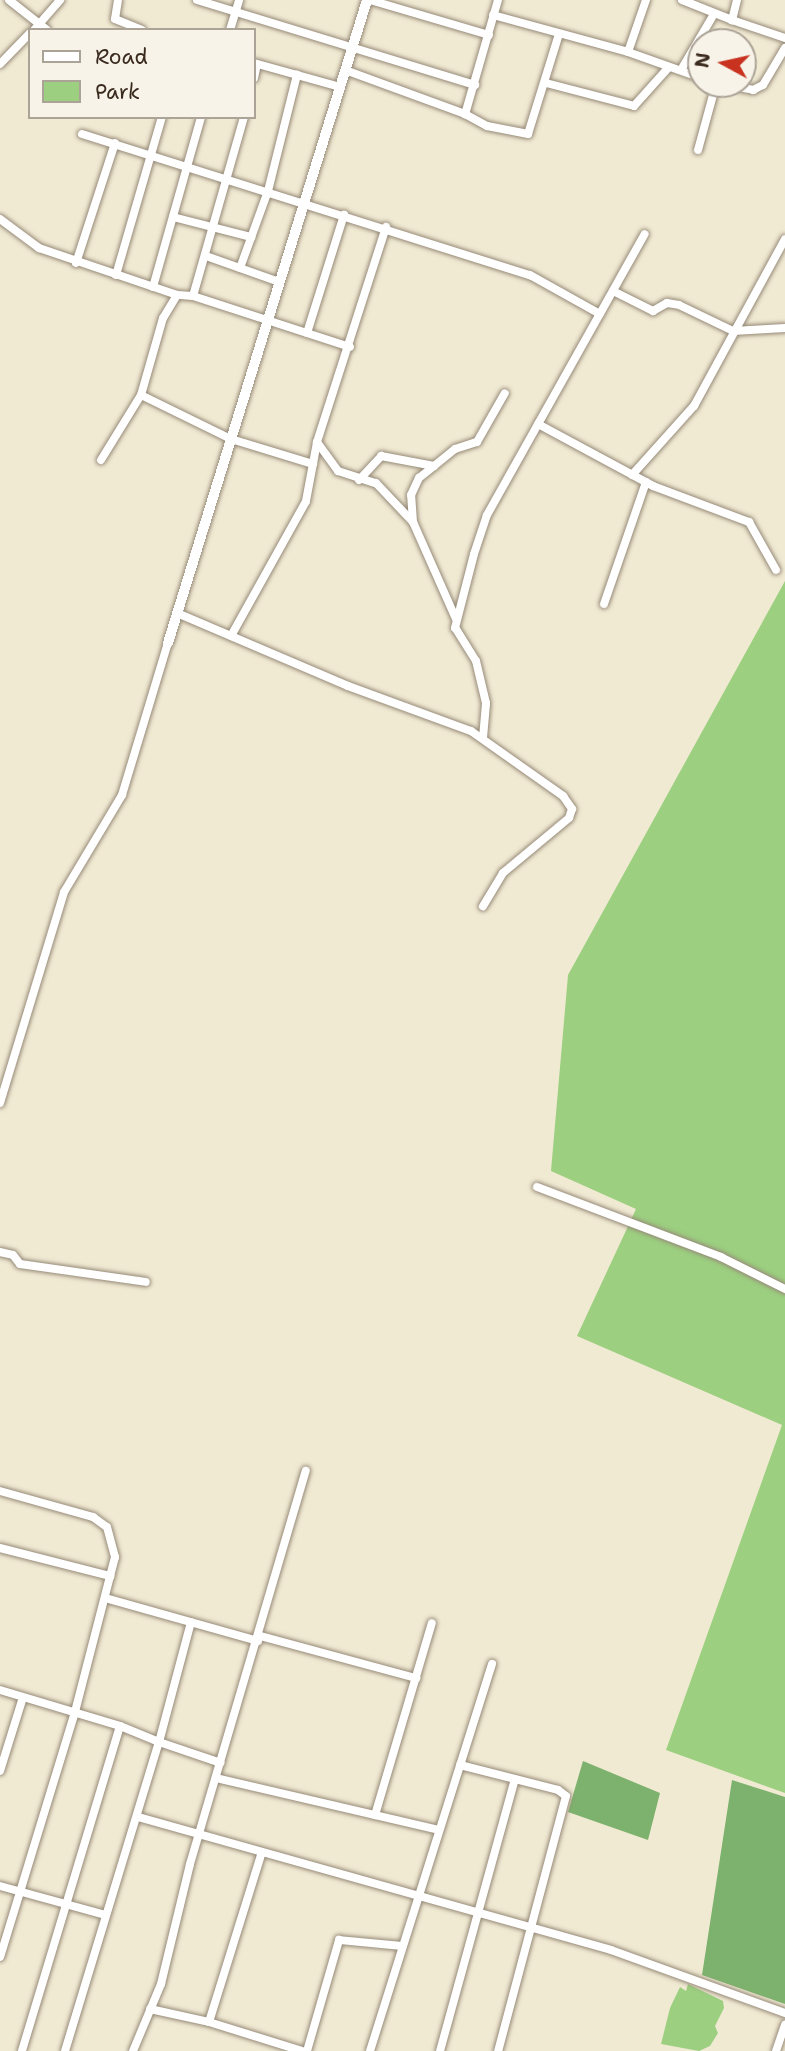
<!DOCTYPE html>
<html>
<head>
<meta charset="utf-8">
<style>
	body { margin:0 }
	#map { position:relative; width:785px; height:2051px; overflow:hidden; background:#f1ead3; font-family:"Shantell Sans",sans-serif }
	div>[style] { position:absolute }
	.green>* { inset:0; background:#9ccf80 }
	.forest>* { inset:0; background:#7db26e }
	.roads { filter:drop-shadow(0 0 2px #968a78) drop-shadow(0 0 2px #968a78) }
	.minor>* { height:8px; margin:-4px; padding:0 4px; transform-origin:4px; border-radius:4px; background:#fff }
	.tertiary>* { height:10px; margin:-5px; padding:0 5px; transform-origin:5px; border-radius:5px; background:#fff }
	span { translate:-50% -50%; white-space:nowrap; text-align:center; line-height:1.15; -webkit-text-stroke:5px #f7f3e8; paint-order:stroke }
	.legend { position:absolute; left:28px; top:28px; width:228px; height:91px; box-sizing:border-box; background:#f7f3e8; border:2px solid #aca397; margin:0; padding:9px 12px; list-style:none; font-size:21px; color:#3b2a1e }
	.legend li { display:flex; align-items:center; gap:14px; height:35px }
	.legend b { width:35px; border:2px solid #aca397 }
	.north { position:absolute; left:687px; top:28px; width:70px; height:70px; box-sizing:border-box; background:#f7f3e8; border:2px solid #aca397; border-radius:50%; rotate:278deg; font-size:19px; font-weight:700; line-height:28px; text-align:center; color:#3b2a1e }
	.north::after { content:''; display:block; margin:auto; width:24px; height:32px; background:#c8321e; clip-path:polygon(50% 0,100% 100%,50% 72%,0 100%) }
</style>
</head>
<body>
<div id="map">
	<div class="green">
		<i style="clip-path:polygon(785px 581px,785px 1793px,666px 1750px,782px 1425px,577px 1336px,636px 1209px,551px 1171px,568px 975px)"></i>
		<i style="clip-path:polygon(688px 1984px,723px 2001px,724px 2008px,715px 2026px,718px 2033px,710px 2046px,699px 2051px,661px 2044px,670px 2008px,680px 1987px,686px 1991px)"></i>
	</div>
	<div class="forest">
		<i style="clip-path:polygon(583px 1761px,660px 1793px,648px 1840px,568px 1812px)"></i>
		<i style="clip-path:polygon(732px 1780px,785px 1797px,785px 2004px,702px 1975px)"></i>
	</div>
	<div class="roads">
		<div class="minor">
			<i style="left:9px;top:0;width:48px;rotate:38.3deg"></i>
			<i style="left:118px;top:0;width:19px;rotate:99deg"></i>
			<i style="left:115px;top:19px;width:29px;rotate:22deg"></i>
			<i style="left:197px;top:0;width:291px;rotate:17deg"></i>
			<i style="left:370px;top:0;width:124px;rotate:16.4deg"></i>
			<i style="left:498px;top:0;width:119px;rotate:106.1deg"></i>
			<i style="left:465px;top:114px;width:25px;rotate:29deg"></i>
			<i style="left:487px;top:126px;width:42px;rotate:11deg"></i>
			<i style="left:528px;top:134px;width:105px;rotate:-72.8deg"></i>
			<i style="left:682px;top:0;width:54px;rotate:21.8deg"></i>
			<i style="left:737px;top:0;width:21px;rotate:104deg"></i>
			<i style="left:732px;top:20px;width:56px;rotate:18.8deg"></i>
			<i style="left:493px;top:15px;width:140px;rotate:15.3deg"></i>
			<i style="left:628px;top:52px;width:77px;rotate:19.6deg"></i>
			<i style="left:34px;top:30px;width:40px;rotate:-49deg"></i>
			<i style="left:230px;top:30px;width:31px;rotate:-73deg"></i>
			<i style="left:628px;top:52px;width:55px;rotate:-70.9deg"></i>
			<i style="left:254px;top:63px;width:89px;rotate:15.6deg"></i>
			<i style="left:0;top:64px;width:43px;rotate:-45.9deg"></i>
			<i style="left:345px;top:70px;width:128px;rotate:20.1deg"></i>
			<i style="left:681px;top:70px;width:65px;rotate:-59.5deg"></i>
			<i style="left:254px;top:78px;width:14px;rotate:-78deg"></i>
			<i style="left:546px;top:83px;width:91px;rotate:14.6deg"></i>
			<i style="left:634px;top:106px;width:52px;rotate:-48.1deg"></i>
			<i style="left:723px;top:84px;width:31px;rotate:11deg"></i>
			<i style="left:753px;top:90px;width:11px;rotate:-27deg"></i>
			<i style="left:763px;top:85px;width:43px;rotate:-59.3deg"></i>
			<i style="left:244px;top:117px;width:186px;rotate:105.9deg"></i>
			<i style="left:193px;top:296px;width:165px;rotate:18deg"></i>
			<i style="left:82px;top:134px;width:470px;rotate:17.5deg"></i>
			<i style="left:530px;top:275px;width:80px;rotate:29.1deg"></i>
			<i style="left:698px;top:150px;width:68px;rotate:-74.7deg"></i>
			<i style="left:173px;top:217px;width:81px;rotate:14.4deg"></i>
			<i style="left:0;top:219px;width:49px;rotate:36.6deg"></i>
			<i style="left:39px;top:248px;width:146px;rotate:18.8deg"></i>
			<i style="left:206px;top:256px;width:77px;rotate:19.6deg"></i>
			<i style="left:76px;top:263px;width:126px;rotate:-72deg"></i>
			<i style="left:240px;top:268px;width:82px;rotate:-70deg"></i>
			<i style="left:268px;top:191px;width:120px;rotate:-76deg"></i>
			<i style="left:116px;top:275px;width:165px;rotate:-73.8deg"></i>
			<i style="left:153px;top:287px;width:177px;rotate:-74.2deg"></i>
			<i style="left:613px;top:291px;width:45px;rotate:26.6deg"></i>
			<i style="left:653px;top:311px;width:16px;rotate:-30deg"></i>
			<i style="left:667px;top:303px;width:12px;rotate:9deg"></i>
			<i style="left:679px;top:305px;width:60px;rotate:25.7deg"></i>
			<i style="left:733px;top:331px;width:52px;rotate:-3.3deg"></i>
			<i style="left:193px;top:296px;width:16px;rotate:-176deg"></i>
			<i style="left:177px;top:295px;width:27px;rotate:121deg"></i>
			<i style="left:163px;top:318px;width:80px;rotate:105.9deg"></i>
			<i style="left:141px;top:395px;width:100px;rotate:26.1deg"></i>
			<i style="left:231px;top:439px;width:86px;rotate:17deg"></i>
			<i style="left:307px;top:333px;width:124px;rotate:-72.6deg"></i>
			<i style="left:538px;top:424px;width:131px;rotate:28.3deg"></i>
			<i style="left:653px;top:486px;width:103px;rotate:20.6deg"></i>
			<i style="left:749px;top:522px;width:55px;rotate:60.6deg"></i>
			<i style="left:317px;top:442px;width:36px;rotate:54deg"></i>
			<i style="left:338px;top:471px;width:40px;rotate:18deg"></i>
			<i style="left:376px;top:483px;width:54px;rotate:46.5deg"></i>
			<i style="left:101px;top:460px;width:76px;rotate:-58.4deg"></i>
			<i style="left:632px;top:475px;width:93px;rotate:-48.1deg"></i>
			<i style="left:694px;top:406px;width:190px;rotate:-61.4deg"></i>
			<i style="left:359px;top:480px;width:33px;rotate:-47deg"></i>
			<i style="left:381px;top:456px;width:54px;rotate:10.7deg"></i>
			<i style="left:604px;top:604px;width:129px;rotate:-71deg"></i>
			<i style="left:177px;top:613px;width:186px;rotate:23.1deg"></i>
			<i style="left:348px;top:686px;width:131px;rotate:20.1deg"></i>
			<i style="left:471px;top:731px;width:113px;rotate:35.2deg"></i>
			<i style="left:563px;top:796px;width:16px;rotate:55deg"></i>
			<i style="left:572px;top:809px;width:9px;rotate:108deg"></i>
			<i style="left:569px;top:818px;width:86px;rotate:140.2deg"></i>
			<i style="left:503px;top:873px;width:39px;rotate:121deg"></i>
			<i style="left:456px;top:619px;width:106px;rotate:-113.9deg"></i>
			<i style="left:413px;top:522px;width:27px;rotate:-94deg"></i>
			<i style="left:411px;top:495px;width:19px;rotate:-65deg"></i>
			<i style="left:419px;top:478px;width:19px;rotate:-39deg"></i>
			<i style="left:434px;top:466px;width:27px;rotate:-39deg"></i>
			<i style="left:455px;top:449px;width:23px;rotate:-18deg"></i>
			<i style="left:477px;top:442px;width:56px;rotate:-60.3deg"></i>
			<i style="left:231px;top:636px;width:154px;rotate:-60.9deg"></i>
			<i style="left:306px;top:501px;width:60px;rotate:-79.4deg"></i>
			<i style="left:317px;top:442px;width:226px;rotate:-72.2deg"></i>
			<i style="left:483px;top:738px;width:35px;rotate:-85deg"></i>
			<i style="left:486px;top:703px;width:43px;rotate:-103.4deg"></i>
			<i style="left:476px;top:661px;width:39px;rotate:-122deg"></i>
			<i style="left:455px;top:628px;width:76px;rotate:-75.6deg"></i>
			<i style="left:474px;top:554px;width:41px;rotate:-71.6deg"></i>
			<i style="left:487px;top:515px;width:322px;rotate:-60.7deg"></i>
			<i style="left:0;top:1103px;width:220px;rotate:-73.1deg"></i>
			<i style="left:64px;top:892px;width:113px;rotate:-59.1deg"></i>
			<i style="left:122px;top:795px;width:159px;rotate:-73.2deg"></i>
			<i style="left:537px;top:1187px;width:197px;rotate:20.8deg"></i>
			<i style="left:721px;top:1257px;width:72px;rotate:26.6deg"></i>
			<i style="left:0;top:1252px;width:13px;rotate:13deg"></i>
			<i style="left:13px;top:1255px;width:11px;rotate:52deg"></i>
			<i style="left:20px;top:1264px;width:127px;rotate:8.1deg"></i>
			<i style="left:0;top:1491px;width:97px;rotate:15.6deg"></i>
			<i style="left:93px;top:1517px;width:17px;rotate:36deg"></i>
			<i style="left:107px;top:1527px;width:31px;rotate:75deg"></i>
			<i style="left:115px;top:1557px;width:160px;rotate:104.5deg"></i>
			<i style="left:75px;top:1712px;width:256px;rotate:107deg"></i>
			<i style="left:0;top:1548px;width:114px;rotate:14.3deg"></i>
			<i style="left:105px;top:1598px;width:159px;rotate:15.7deg"></i>
			<i style="left:191px;top:1622px;width:124px;rotate:104.9deg"></i>
			<i style="left:159px;top:1742px;width:65px;rotate:18.7deg"></i>
			<i style="left:260px;top:1636px;width:162px;rotate:15.1deg"></i>
			<i style="left:0;top:1690px;width:125px;rotate:16.7deg"></i>
			<i style="left:120px;top:1726px;width:339px;rotate:106.8deg"></i>
			<i style="left:460px;top:1765px;width:101px;rotate:14.3deg"></i>
			<i style="left:558px;top:1790px;width:10px;rotate:37deg"></i>
			<i style="left:566px;top:1796px;width:264px;rotate:104.9deg"></i>
			<i style="left:0;top:1771px;width:77px;rotate:-72.7deg"></i>
			<i style="left:216px;top:1778px;width:229px;rotate:13.1deg"></i>
			<i style="left:375px;top:1815px;width:200px;rotate:-73.5deg"></i>
			<i style="left:138px;top:1817px;width:491px;rotate:15.7deg"></i>
			<i style="left:611px;top:1950px;width:185px;rotate:19.9deg"></i>
			<i style="left:0;top:1886px;width:109px;rotate:15.4deg"></i>
			<i style="left:150px;top:2009px;width:60px;rotate:12.4deg"></i>
			<i style="left:209px;top:2022px;width:178px;rotate:-72.7deg"></i>
			<i style="left:209px;top:2022px;width:97px;rotate:17.3deg"></i>
			<i style="left:65px;top:2051px;width:323px;rotate:-73.1deg"></i>
			<i style="left:159px;top:1742px;width:42px;rotate:-157.7deg"></i>
			<i style="left:133px;top:2051px;width:73px;rotate:-67.3deg"></i>
			<i style="left:161px;top:1984px;width:123px;rotate:-76.4deg"></i>
			<i style="left:190px;top:1864px;width:410px;rotate:-73.6deg"></i>
			<i style="left:307px;top:2051px;width:116px;rotate:-73.9deg"></i>
			<i style="left:339px;top:1940px;width:62px;rotate:5.5deg"></i>
			<i style="left:370px;top:2051px;width:406px;rotate:-72.5deg"></i>
			<i style="left:440px;top:2051px;width:282px;rotate:-74.6deg"></i>
			<i style="left:776px;top:2051px;width:28px;rotate:-71deg"></i>
		</div>
		<div class="tertiary">
			<i style="left:168px;top:643px;width:673px;rotate:-72.8deg"></i>
		</div>
	</div>
	<ul class="legend">
	<li><b style="height:9px;background:#fff"></b>Road</li>
	<li><b style="height:19px;background:#9ccf80"></b>Park</li>
	</ul>
	<div class="north">N</div>
</div>
</body>
</html>
